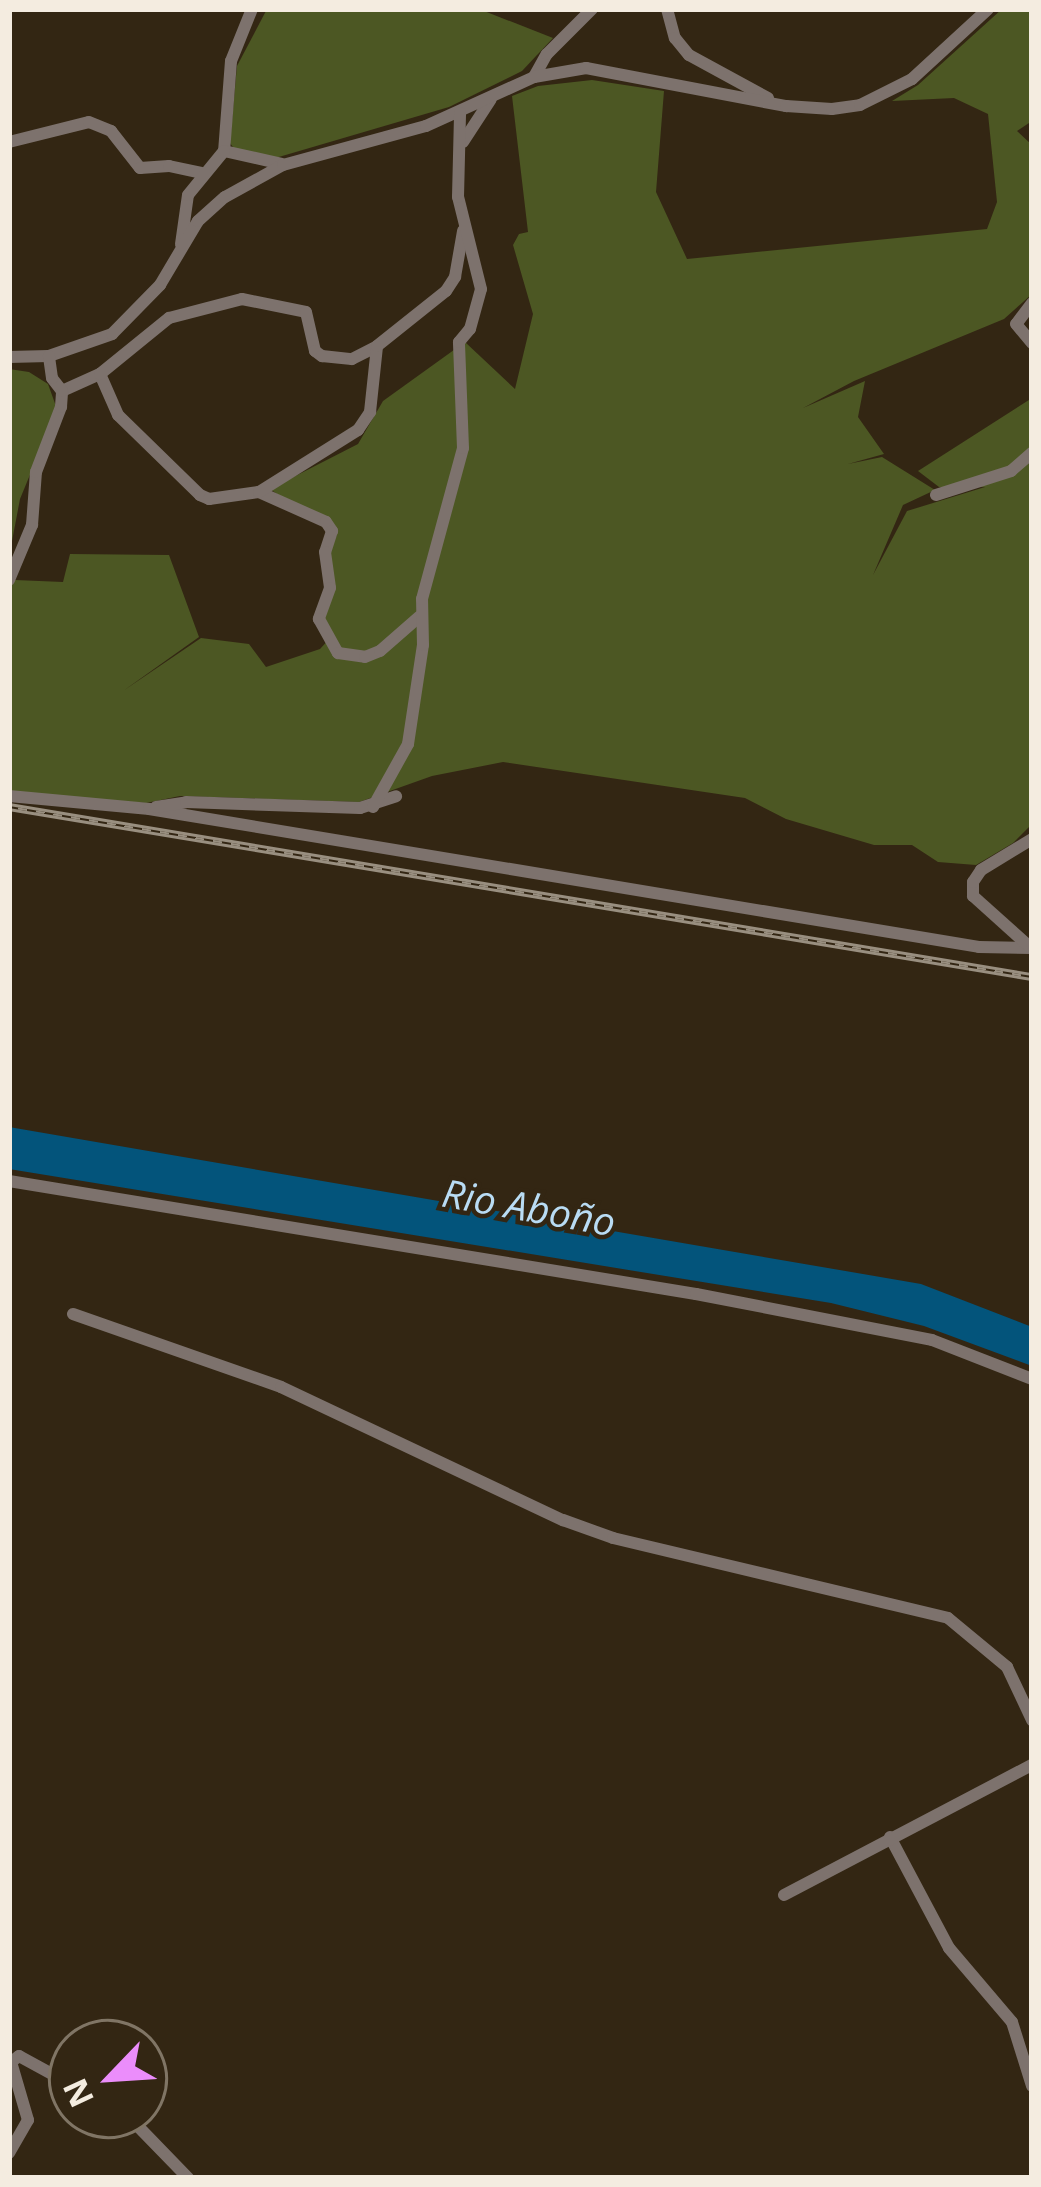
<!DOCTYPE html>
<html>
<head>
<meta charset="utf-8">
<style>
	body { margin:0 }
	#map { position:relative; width:1041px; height:2187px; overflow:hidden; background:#332613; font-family:"Open Sans",sans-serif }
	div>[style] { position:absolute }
	.green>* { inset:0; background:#4c5723 }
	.water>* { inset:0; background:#03547b }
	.minor>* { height:12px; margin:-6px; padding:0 6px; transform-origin:6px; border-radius:6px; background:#7d726d }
	.rail>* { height:8px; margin-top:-4px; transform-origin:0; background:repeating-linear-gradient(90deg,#332613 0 9px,#998f80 0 18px); box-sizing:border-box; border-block:3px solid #998f80 }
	span { translate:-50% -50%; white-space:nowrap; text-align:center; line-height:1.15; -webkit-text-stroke:9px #332613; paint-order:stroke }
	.water-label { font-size:39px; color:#b9dcf4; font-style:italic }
	.frame { position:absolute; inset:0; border:12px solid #f4ece0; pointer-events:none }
	.north { position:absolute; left:48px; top:2019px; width:120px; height:120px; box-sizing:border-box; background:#332613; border:3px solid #807565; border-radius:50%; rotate:245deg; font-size:33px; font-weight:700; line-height:48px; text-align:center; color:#f4ece0 }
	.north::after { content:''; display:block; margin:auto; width:42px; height:54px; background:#eb8dfb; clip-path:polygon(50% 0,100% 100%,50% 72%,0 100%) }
</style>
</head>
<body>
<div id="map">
	<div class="green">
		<i style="clip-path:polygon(267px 9px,479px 9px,553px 38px,522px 71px,449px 107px,272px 159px,238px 154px,230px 143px,237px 66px)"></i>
		<i style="clip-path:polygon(1002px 9px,1032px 9px,1032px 121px,1017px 131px,1032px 145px,1032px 294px,1004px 319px,854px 381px,803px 408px,865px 381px,858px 417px,884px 454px,848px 464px,882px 457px,935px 490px,903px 505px,873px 575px,907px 511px,985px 487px,939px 487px,918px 471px,1032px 398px,1032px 824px,1013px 843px,976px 865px,938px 862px,912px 845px,874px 845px,786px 819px,745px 798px,503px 762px,432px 776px,359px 802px,180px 796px,146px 803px,9px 793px,9px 588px,15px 580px,63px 582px,70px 554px,169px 555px,199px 637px,123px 691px,201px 638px,249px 644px,266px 667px,320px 649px,332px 636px,323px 614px,327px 552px,337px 535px,270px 489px,358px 444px,383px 401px,465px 342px,515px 389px,533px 314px,513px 245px,519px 234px,528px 232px,512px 96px,538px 86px,592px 80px,664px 91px,656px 192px,687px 259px,987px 229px,997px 202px,988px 114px,954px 98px,892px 101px,918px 85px)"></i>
		<i style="clip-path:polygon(9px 369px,29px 372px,48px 384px,57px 409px,20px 499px,9px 557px)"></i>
	</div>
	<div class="water">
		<i style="clip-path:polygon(9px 1127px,921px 1284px,1032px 1327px,1032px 1366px,924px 1326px,831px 1303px,9px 1169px)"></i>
	</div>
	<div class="minor">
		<i style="left:252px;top:9px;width:56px;rotate:112deg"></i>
		<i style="left:231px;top:61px;width:90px;rotate:94.4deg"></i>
		<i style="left:224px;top:151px;width:59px;rotate:12.6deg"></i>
		<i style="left:667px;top:9px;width:30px;rotate:75deg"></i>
		<i style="left:675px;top:38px;width:22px;rotate:51deg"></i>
		<i style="left:689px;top:55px;width:90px;rotate:28.6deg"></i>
		<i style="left:534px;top:77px;width:26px;rotate:-61deg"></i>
		<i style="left:547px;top:54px;width:64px;rotate:-45deg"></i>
		<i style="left:9px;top:142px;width:82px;rotate:-14deg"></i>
		<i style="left:89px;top:122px;width:24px;rotate:22deg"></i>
		<i style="left:111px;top:131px;width:47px;rotate:51.9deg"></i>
		<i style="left:140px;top:168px;width:29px;rotate:-4deg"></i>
		<i style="left:169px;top:166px;width:33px;rotate:12deg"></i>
		<i style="left:463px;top:142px;width:51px;rotate:-56.9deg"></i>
		<i style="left:181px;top:244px;width:49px;rotate:-81.9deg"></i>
		<i style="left:188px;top:195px;width:57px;rotate:-50.7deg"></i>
		<i style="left:1032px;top:303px;width:26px;rotate:127deg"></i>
		<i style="left:1016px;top:324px;width:25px;rotate:50deg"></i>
		<i style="left:9px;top:357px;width:40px;rotate:-1.4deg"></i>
		<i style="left:49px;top:356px;width:67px;rotate:-19.2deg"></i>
		<i style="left:112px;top:334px;width:69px;rotate:-45.6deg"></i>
		<i style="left:160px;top:285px;width:74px;rotate:-59.3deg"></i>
		<i style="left:198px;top:221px;width:36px;rotate:-42deg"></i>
		<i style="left:225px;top:197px;width:66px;rotate:-28.9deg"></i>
		<i style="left:283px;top:165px;width:148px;rotate:-15.3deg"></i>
		<i style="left:426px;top:126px;width:119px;rotate:-24.4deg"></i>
		<i style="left:534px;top:77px;width:53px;rotate:-9.8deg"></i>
		<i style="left:586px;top:68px;width:204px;rotate:10.8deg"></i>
		<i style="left:786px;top:106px;width:46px;rotate:3.7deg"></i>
		<i style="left:832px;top:109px;width:28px;rotate:-8deg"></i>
		<i style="left:860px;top:105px;width:58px;rotate:-26.6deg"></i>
		<i style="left:912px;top:79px;width:103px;rotate:-42.6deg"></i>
		<i style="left:100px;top:374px;width:45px;rotate:66.3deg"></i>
		<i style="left:118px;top:415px;width:115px;rotate:44.3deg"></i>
		<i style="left:200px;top:495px;width:10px;rotate:24deg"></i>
		<i style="left:209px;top:499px;width:50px;rotate:-8deg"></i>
		<i style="left:259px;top:492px;width:73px;rotate:24.1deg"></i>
		<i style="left:326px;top:522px;width:11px;rotate:56deg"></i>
		<i style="left:332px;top:531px;width:22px;rotate:108deg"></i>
		<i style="left:325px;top:552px;width:36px;rotate:82deg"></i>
		<i style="left:330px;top:588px;width:33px;rotate:110deg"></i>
		<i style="left:319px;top:619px;width:39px;rotate:61deg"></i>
		<i style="left:338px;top:653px;width:27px;rotate:8deg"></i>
		<i style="left:365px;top:657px;width:16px;rotate:-22deg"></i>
		<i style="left:380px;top:651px;width:52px;rotate:-41.1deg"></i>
		<i style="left:62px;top:391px;width:42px;rotate:-24.1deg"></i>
		<i style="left:100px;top:374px;width:89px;rotate:-39.1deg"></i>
		<i style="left:169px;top:318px;width:75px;rotate:-14.6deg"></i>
		<i style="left:242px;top:299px;width:65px;rotate:11.5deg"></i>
		<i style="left:306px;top:312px;width:40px;rotate:77deg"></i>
		<i style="left:315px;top:351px;width:9px;rotate:36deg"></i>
		<i style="left:322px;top:356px;width:30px;rotate:6deg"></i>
		<i style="left:352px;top:359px;width:28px;rotate:-27deg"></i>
		<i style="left:259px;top:492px;width:117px;rotate:-32.1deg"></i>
		<i style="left:358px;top:430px;width:22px;rotate:-56deg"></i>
		<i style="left:370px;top:412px;width:66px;rotate:-83.9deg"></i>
		<i style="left:377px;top:346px;width:88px;rotate:-38.6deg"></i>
		<i style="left:446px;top:291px;width:17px;rotate:-57deg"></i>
		<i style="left:455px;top:277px;width:47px;rotate:-80.1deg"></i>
		<i style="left:936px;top:495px;width:79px;rotate:-17.7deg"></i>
		<i style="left:1011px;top:471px;width:28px;rotate:-41deg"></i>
		<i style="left:9px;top:580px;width:60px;rotate:-67.3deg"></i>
		<i style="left:32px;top:525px;width:53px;rotate:-85.7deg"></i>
		<i style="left:36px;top:472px;width:70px;rotate:-69deg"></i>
		<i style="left:61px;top:407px;width:16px;rotate:-86deg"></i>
		<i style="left:62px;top:391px;width:16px;rotate:-128deg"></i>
		<i style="left:52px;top:378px;width:22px;rotate:-98deg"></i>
		<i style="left:9px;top:796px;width:141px;rotate:5.3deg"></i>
		<i style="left:149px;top:809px;width:841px;rotate:9.44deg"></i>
		<i style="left:979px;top:947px;width:53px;rotate:1.1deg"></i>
		<i style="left:156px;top:807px;width:30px;rotate:-9deg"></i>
		<i style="left:186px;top:802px;width:174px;rotate:2deg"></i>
		<i style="left:360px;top:808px;width:38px;rotate:-18deg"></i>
		<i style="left:373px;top:807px;width:72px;rotate:-60.9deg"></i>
		<i style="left:408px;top:744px;width:100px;rotate:-81.4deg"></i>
		<i style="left:423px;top:645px;width:46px;rotate:-91.2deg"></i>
		<i style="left:422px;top:599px;width:156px;rotate:-74.8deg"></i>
		<i style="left:463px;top:448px;width:106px;rotate:-92.2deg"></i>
		<i style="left:459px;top:342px;width:17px;rotate:-50deg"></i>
		<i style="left:470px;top:329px;width:41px;rotate:-74.6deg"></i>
		<i style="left:481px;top:289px;width:95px;rotate:-104deg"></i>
		<i style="left:458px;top:197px;width:84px;rotate:-88.6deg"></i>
		<i style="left:1031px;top:948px;width:78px;rotate:-138.1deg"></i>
		<i style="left:973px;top:896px;width:14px;rotate:-90deg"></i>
		<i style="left:973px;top:882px;width:14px;rotate:-56deg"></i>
		<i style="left:981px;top:870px;width:60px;rotate:-31.3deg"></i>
		<i style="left:9px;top:1181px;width:696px;rotate:9.34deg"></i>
		<i style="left:696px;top:1294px;width:240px;rotate:11deg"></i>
		<i style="left:932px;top:1340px;width:107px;rotate:21.3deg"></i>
		<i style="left:73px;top:1314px;width:220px;rotate:19.3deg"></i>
		<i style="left:281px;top:1387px;width:312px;rotate:25.3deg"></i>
		<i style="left:563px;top:1520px;width:53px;rotate:19.8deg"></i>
		<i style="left:613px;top:1538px;width:344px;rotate:13.4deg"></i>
		<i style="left:948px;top:1618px;width:77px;rotate:39.7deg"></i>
		<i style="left:1007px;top:1667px;width:59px;rotate:64.7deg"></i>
		<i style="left:890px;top:1837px;width:126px;rotate:62deg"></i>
		<i style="left:949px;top:1948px;width:97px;rotate:49.6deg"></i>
		<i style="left:1012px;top:2022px;width:67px;rotate:72.6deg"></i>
		<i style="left:784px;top:1895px;width:280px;rotate:-27.7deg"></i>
		<i style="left:127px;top:2115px;width:88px;rotate:45.9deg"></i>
		<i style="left:9px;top:2153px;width:38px;rotate:-60deg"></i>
		<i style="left:28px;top:2120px;width:60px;rotate:-106.3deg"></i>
		<i style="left:11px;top:2062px;width:10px;rotate:-37deg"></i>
		<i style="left:19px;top:2056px;width:60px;rotate:28.7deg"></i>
	</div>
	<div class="rail">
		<i style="left:9px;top:807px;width:1037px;rotate:9.44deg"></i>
	</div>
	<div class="water-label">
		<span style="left:529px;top:1207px;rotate:10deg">Rio Aboño</span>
	</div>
	<div class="frame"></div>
	<div class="north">N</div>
</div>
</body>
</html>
